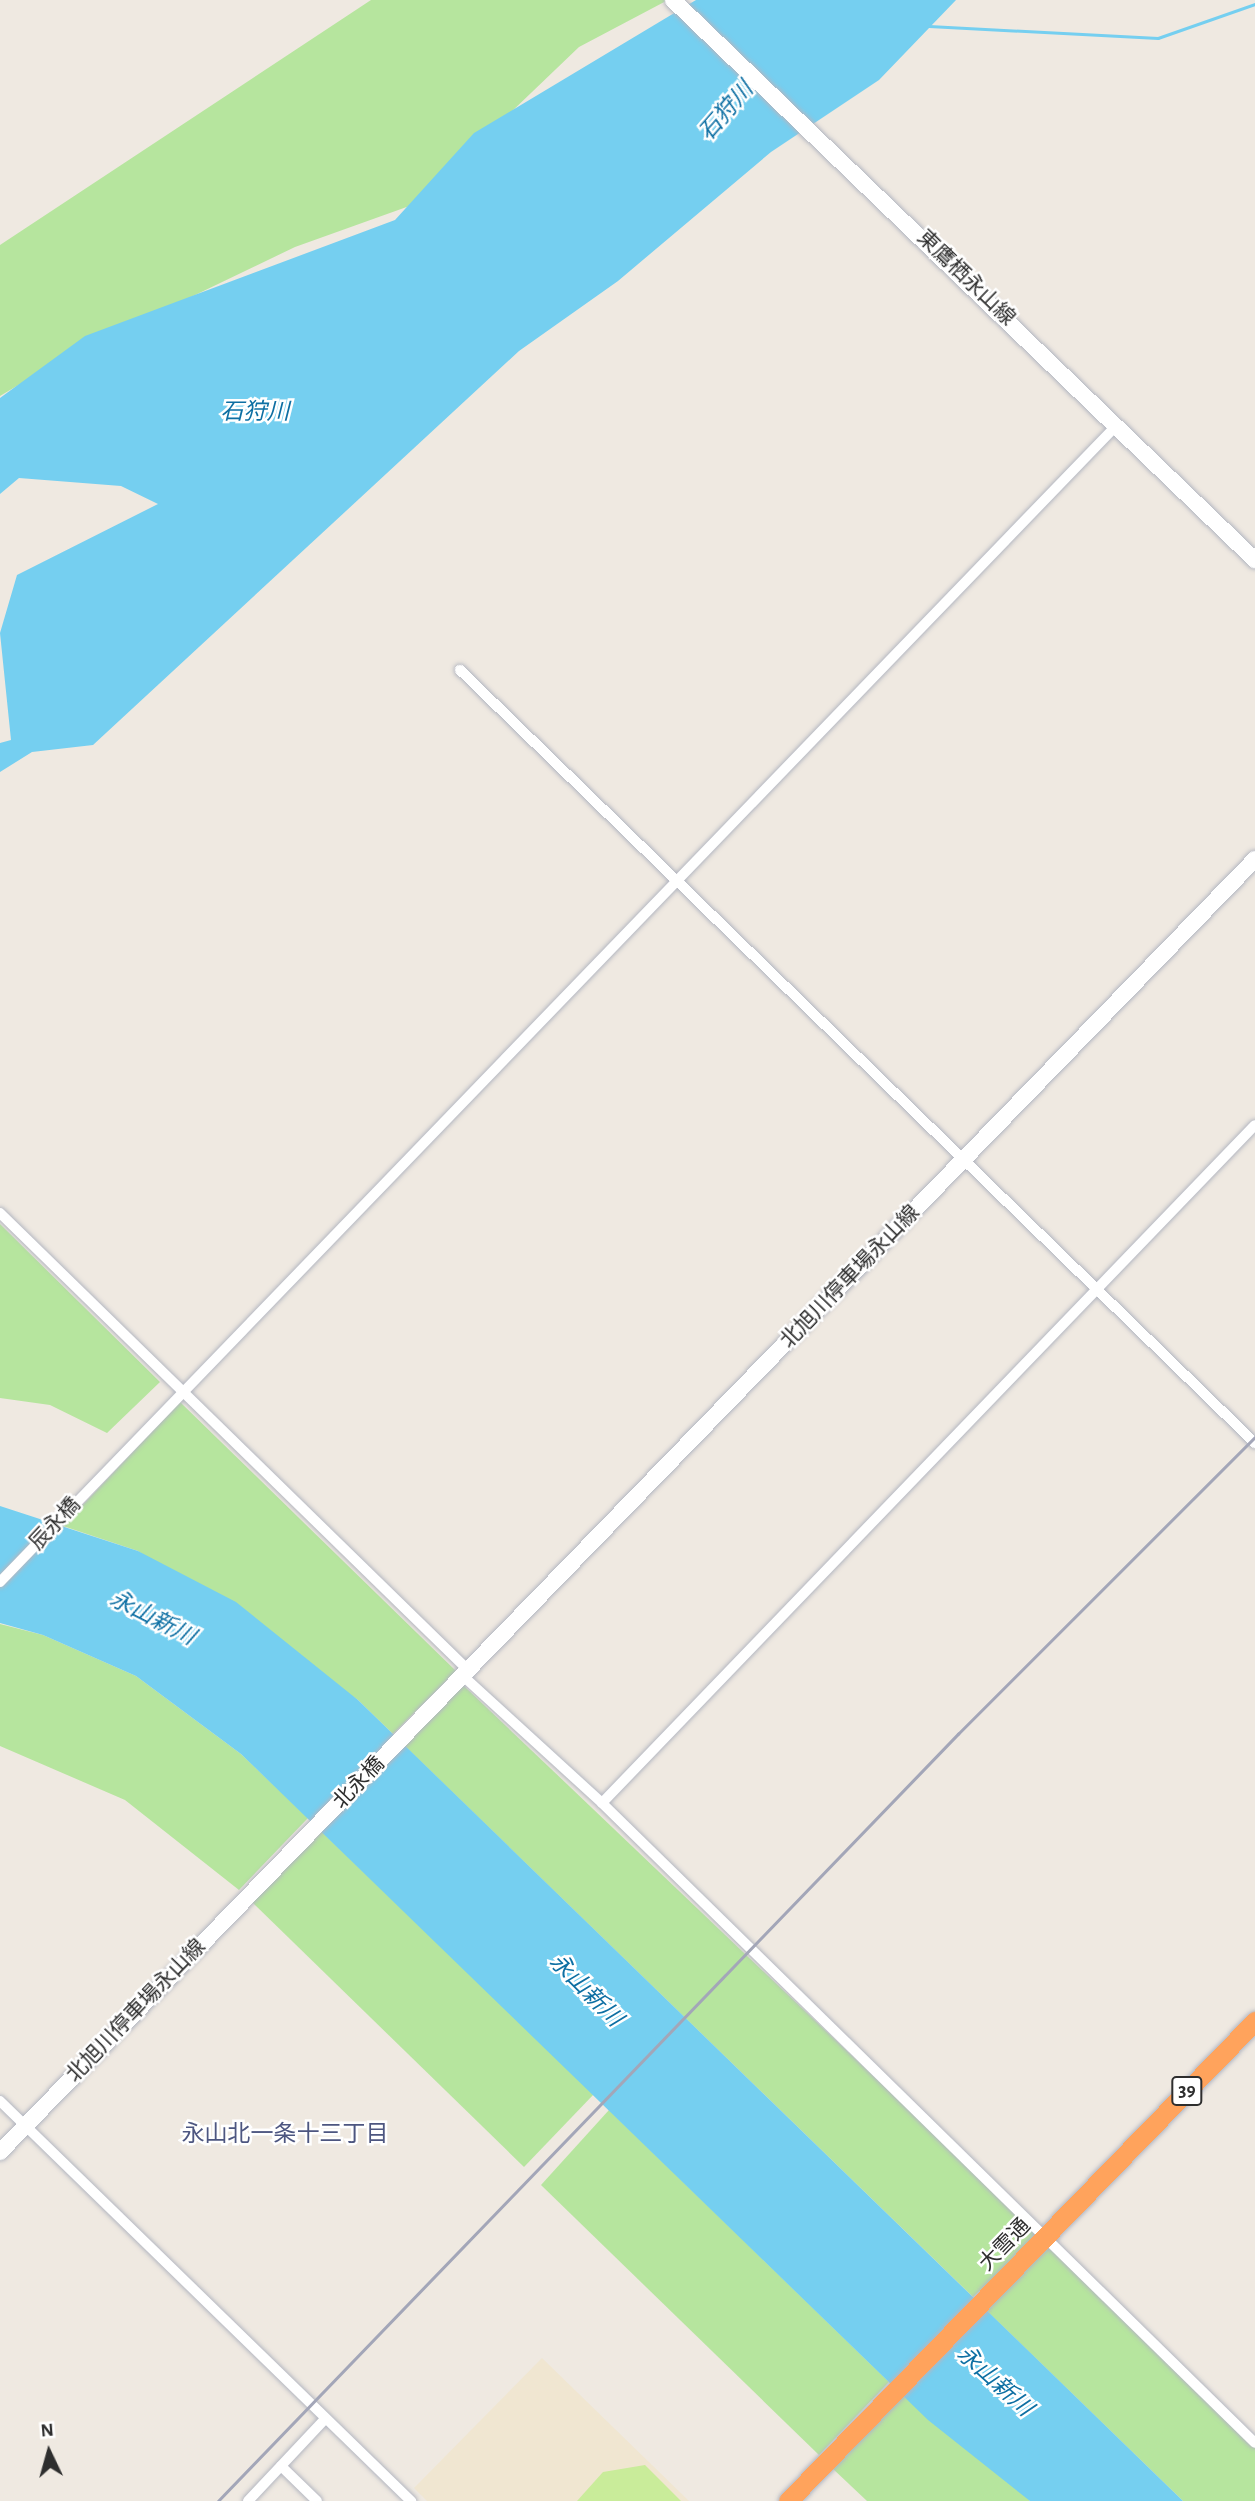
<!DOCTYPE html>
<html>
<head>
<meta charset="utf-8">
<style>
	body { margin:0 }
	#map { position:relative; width:1255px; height:2501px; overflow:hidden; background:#efe9e1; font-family:"Alegreya Sans","Noto Sans JP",sans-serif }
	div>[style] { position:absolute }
	.education>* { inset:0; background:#f0e6d1 }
	.green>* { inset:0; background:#b6e59e }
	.pitch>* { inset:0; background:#c9ec9a }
	.water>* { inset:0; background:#75cff0 }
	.stream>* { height:2.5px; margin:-1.25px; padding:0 1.25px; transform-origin:1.25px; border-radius:1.25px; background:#75cff0 }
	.roads { filter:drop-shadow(0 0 2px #b4b7c1) drop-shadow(0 0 2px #b4b7c1) }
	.street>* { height:10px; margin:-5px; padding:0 5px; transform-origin:5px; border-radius:5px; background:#fff }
	.secondary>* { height:16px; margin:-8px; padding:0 8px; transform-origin:8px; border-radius:8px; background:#fff }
	.highway>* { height:19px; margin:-9.5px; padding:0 9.5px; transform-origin:9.5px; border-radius:9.5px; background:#ffa35c }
	.rail>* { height:2.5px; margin:-1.25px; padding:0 1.25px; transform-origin:1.25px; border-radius:1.25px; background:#a3a6b8 }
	span { translate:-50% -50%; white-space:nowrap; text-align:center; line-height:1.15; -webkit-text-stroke:5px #fff; paint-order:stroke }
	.shield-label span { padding:2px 5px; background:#fff; border:2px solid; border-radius:5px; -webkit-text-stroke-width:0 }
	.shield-label { font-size:19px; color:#2e2e2e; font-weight:700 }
	.street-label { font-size:21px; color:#2e2e2e }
	.water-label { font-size:23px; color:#0d6fa3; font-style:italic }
	.neighbourhood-label { font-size:23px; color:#4d5680 }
	.north { position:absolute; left:14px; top:2417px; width:70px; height:70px; -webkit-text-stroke:5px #fff; paint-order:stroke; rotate:355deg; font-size:19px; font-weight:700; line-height:28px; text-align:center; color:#2e2e2e }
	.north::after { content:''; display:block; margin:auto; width:24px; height:32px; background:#2e2e2e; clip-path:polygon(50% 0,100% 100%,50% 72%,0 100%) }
</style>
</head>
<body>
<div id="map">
	<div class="education">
		<i style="clip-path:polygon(542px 2358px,689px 2501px,427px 2501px,414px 2488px)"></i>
	</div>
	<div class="green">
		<i style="clip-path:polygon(371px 0,668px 0,579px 47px,415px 204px,295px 247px,62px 359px,0 396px,0 245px)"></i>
		<i style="clip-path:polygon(0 1224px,160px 1382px,107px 1433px,50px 1405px,0 1398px)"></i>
		<i style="clip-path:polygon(180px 1402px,456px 1671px,393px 1734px,358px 1700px,138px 1551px,63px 1526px)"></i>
		<i style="clip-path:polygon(0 1624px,43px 1635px,136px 1676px,241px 1754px,308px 1818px,239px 1890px,125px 1800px,0 1746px)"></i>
		<i style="clip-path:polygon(463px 1685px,1039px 2234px,973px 2297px,405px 1746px)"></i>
		<i style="clip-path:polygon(322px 1832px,594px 2094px,524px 2167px,252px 1902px)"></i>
		<i style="clip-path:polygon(609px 2110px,889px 2382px,819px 2455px,541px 2185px)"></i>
		<i style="clip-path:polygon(1049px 2244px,1255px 2443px,1255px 2501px,1183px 2501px,984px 2308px)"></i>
		<i style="clip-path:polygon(903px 2396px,1017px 2486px,1030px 2501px,867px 2501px,832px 2468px)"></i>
	</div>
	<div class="pitch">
		<i style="clip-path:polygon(645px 2465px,681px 2501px,577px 2501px,603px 2472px)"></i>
	</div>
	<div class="water">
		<i style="clip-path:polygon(696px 0,956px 0,879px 80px,771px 152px,618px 281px,519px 351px,93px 745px,32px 752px,0 772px,0 743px,11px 740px,0 633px,17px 575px,158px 504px,121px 486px,19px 478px,0 494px,0 398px,85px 336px,395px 220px,474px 133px)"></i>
		<i style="clip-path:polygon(0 1506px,138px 1551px,236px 1602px,358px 1700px,1183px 2501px,1030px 2501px,928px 2420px,241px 1754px,136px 1676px,43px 1635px,0 1623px)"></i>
	</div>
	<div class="stream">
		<i style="left:929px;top:26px;width:229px;rotate:3deg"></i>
		<i style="left:1158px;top:38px;width:103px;rotate:-19.3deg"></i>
	</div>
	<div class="roads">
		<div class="street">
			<i style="left:460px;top:670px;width:1109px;rotate:44.2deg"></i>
			<i style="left:0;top:1213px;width:654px;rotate:44.32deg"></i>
			<i style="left:0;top:1582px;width:1608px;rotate:-46.01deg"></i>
			<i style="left:463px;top:1676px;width:188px;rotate:42.4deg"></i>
			<i style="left:602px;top:1803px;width:914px;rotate:44.42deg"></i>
			<i style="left:602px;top:1803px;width:941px;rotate:-46.08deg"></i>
			<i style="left:0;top:2101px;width:574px;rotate:44.22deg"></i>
			<i style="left:281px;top:2466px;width:50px;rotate:44.2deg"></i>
			<i style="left:248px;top:2501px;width:112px;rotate:-46.8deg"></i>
		</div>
		<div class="secondary">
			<i style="left:673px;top:0;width:808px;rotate:43.9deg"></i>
			<i style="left:0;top:2152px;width:1802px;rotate:-45.85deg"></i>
		</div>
		<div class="highway">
			<i style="left:788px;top:2501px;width:670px;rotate:-45.79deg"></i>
		</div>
	</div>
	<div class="rail">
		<i style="left:218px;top:2501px;width:1066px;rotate:-46.03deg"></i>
		<i style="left:958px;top:1734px;width:420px;rotate:-45deg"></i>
	</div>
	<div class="shield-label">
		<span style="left:1187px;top:2091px">39</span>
	</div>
	<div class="street-label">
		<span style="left:966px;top:278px;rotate:44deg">東鷹栖永山線</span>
		<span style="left:850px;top:1277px;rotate:-46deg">北旭川停車場永山線</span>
		<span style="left:55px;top:1524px;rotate:-47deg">辰永橋</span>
		<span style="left:359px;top:1783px;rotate:-46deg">北永橋</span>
		<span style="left:136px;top:2011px;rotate:-46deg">北旭川停車場永山線</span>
		<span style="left:1005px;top:2245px;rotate:-46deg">大雪通</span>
	</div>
	<div class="water-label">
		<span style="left:727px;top:112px;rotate:-49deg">石狩川</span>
		<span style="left:255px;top:413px">石狩川</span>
		<span style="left:152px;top:1619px;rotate:27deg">永山新川</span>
		<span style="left:585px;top:1991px;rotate:45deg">永山新川</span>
		<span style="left:994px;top:2382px;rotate:42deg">永山新川</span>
	</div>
	<div class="neighbourhood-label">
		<span style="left:285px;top:2135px">永山北一条十三丁目</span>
	</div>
	<div class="north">N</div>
</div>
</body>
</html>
